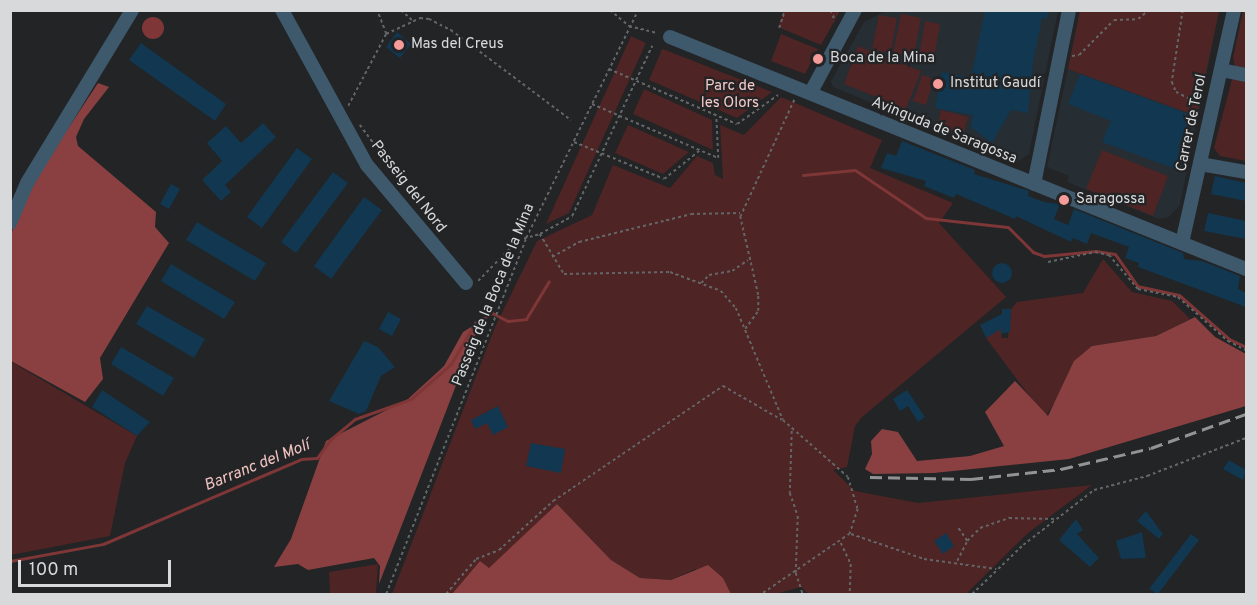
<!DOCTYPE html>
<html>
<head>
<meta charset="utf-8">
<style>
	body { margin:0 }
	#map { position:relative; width:1257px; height:605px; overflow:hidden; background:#222426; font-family:Overpass,sans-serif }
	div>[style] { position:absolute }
	.built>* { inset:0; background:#262d33 }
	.green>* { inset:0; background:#4e2424 }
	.forest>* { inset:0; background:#8a4041 }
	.water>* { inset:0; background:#7e3637 }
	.round { border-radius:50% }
	.stream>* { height:3px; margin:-1.5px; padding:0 1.5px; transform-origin:1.5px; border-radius:1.5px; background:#7e3637 }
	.building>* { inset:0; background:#123750 }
	.path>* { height:1.5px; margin-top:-0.75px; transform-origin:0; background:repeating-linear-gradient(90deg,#646567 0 3px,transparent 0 6px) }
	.minor>* { height:14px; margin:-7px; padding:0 7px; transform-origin:7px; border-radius:7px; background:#3e586c }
	.rail>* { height:3px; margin-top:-1.5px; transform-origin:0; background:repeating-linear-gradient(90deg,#929394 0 12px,transparent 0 18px) }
	.dots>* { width:16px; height:16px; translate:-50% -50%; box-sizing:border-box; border:3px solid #222426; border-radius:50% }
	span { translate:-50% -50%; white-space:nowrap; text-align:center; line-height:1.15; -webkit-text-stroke:4.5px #222426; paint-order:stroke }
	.poi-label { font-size:15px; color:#d8d9da }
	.left { translate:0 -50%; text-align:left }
	.park-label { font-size:15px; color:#f6c9c7 }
	.street-label { font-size:15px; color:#d8d9da }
	.water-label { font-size:16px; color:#f1c3c1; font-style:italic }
	.frame { position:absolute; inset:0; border:12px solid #d8d9da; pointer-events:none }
	.scale { position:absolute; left:18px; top:560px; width:153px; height:27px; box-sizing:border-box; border:3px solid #d8d9da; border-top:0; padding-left:8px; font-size:18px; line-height:21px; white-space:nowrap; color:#d8d9da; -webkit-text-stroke:4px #222426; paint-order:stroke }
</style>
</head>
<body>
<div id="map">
	<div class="built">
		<i style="clip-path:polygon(886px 11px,1058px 11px,1029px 154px,1017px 162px,833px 87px,831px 81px,864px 22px)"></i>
		<i style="clip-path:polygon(1080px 11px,1219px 11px,1180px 205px,1169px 217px,1159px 219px,1067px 182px,1069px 176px,1047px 167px)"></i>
	</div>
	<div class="green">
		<i style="clip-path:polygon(779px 11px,840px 11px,821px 45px,778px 27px,783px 12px)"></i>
		<i style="clip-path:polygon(1080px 11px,1219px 11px,1197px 116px,1068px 69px)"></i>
		<i style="clip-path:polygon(1243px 11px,1246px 11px,1246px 68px,1235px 66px,1233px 58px)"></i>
		<i style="clip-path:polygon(901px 14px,921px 18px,914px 57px,893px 53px)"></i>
		<i style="clip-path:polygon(879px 15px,897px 18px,891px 53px,872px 50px)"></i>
		<i style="clip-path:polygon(925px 21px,940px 24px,934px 59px,919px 56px)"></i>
		<i style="clip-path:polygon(781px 34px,818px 49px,805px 74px,771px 61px)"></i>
		<i style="clip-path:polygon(631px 36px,646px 43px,569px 213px,546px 224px)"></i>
		<i style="clip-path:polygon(858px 46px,921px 71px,906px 109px,844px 84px)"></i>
		<i style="clip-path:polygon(662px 49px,663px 49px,772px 92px,737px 118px,649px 80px)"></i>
		<i style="clip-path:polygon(922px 75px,934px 79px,926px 105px,913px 101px)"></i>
		<i style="clip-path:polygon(1232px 79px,1246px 81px,1246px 161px,1220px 156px,1214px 148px)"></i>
		<i style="clip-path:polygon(644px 89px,712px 120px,713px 150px,633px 114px)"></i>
		<i style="clip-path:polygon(781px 97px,882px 140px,870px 168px,953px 203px,939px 223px,1006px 297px,862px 417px,855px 426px,847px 467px,833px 470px,855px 491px,918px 503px,1092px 485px,1028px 533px,966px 594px,809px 594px,801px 587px,775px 594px,731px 594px,723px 578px,695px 569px,671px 580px,640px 578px,611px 560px,557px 504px,489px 569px,480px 561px,452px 594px,392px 594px,495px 327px,537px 241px,592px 215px,613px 165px,670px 188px,697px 156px,713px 163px,715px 175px,723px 179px,720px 125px,744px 135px)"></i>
		<i style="clip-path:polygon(941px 110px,968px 117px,964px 133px,937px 127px)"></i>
		<i style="clip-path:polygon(628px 125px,689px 152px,663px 174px,615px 153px)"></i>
		<i style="clip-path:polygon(1102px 150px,1168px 176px,1153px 216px,1086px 189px)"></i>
		<i style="clip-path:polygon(1103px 259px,1132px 292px,1172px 301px,1190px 319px,1156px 336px,1092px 346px,1045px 417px,986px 338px,1001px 328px,1002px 338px,1008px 338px,1011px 309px,1017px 302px,1083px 293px)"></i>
		<i style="clip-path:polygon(10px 361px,137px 436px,125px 463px,110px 536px,11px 555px)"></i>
		<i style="clip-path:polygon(378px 564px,376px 594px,330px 594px,329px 572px)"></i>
	</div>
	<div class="forest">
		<i style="clip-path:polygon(98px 83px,109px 87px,84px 119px,76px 137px,78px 146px,156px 212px,155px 227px,169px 243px,100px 358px,103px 379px,85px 402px,11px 361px,11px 234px,33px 182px)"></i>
		<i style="clip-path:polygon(1195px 317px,1215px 337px,1246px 354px,1246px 406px,1069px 459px,934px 473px,873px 474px,865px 469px,872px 454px,871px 441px,882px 429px,898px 432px,917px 461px,970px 456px,1004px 446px,985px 412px,1015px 381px,1048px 416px,1074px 361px,1092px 346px,1156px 336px)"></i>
		<i style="clip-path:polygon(481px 321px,379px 584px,380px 566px,374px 558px,308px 570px,298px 564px,274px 567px,291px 539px,326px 441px,408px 399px,444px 366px,463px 332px)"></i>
		<i style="clip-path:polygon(557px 504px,611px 560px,640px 578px,671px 580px,708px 565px,723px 578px,731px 594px,452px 594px,480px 561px,489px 568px)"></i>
	</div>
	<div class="water">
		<i class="round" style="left:142px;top:17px;width:22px;height:22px"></i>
	</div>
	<div class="stream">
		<i style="left:803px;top:175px;width:52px;rotate:-5.5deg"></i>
		<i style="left:855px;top:170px;width:86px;rotate:34.1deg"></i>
		<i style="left:926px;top:218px;width:82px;rotate:6.3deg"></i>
		<i style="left:1008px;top:227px;width:35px;rotate:45deg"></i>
		<i style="left:1033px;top:252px;width:12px;rotate:20deg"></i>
		<i style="left:1044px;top:256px;width:52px;rotate:-5.5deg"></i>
		<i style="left:1096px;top:251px;width:19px;rotate:9deg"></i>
		<i style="left:1115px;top:254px;width:39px;rotate:55deg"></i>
		<i style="left:1137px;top:286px;width:43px;rotate:12.1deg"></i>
		<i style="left:1179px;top:295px;width:67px;rotate:41.3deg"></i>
		<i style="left:1229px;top:339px;width:19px;rotate:25deg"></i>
		<i style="left:10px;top:561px;width:95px;rotate:-10.4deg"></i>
		<i style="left:103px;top:544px;width:215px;rotate:-23.2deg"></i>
		<i style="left:301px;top:459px;width:16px;rotate:-4deg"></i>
		<i style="left:317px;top:458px;width:24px;rotate:-54deg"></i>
		<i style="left:331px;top:439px;width:31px;rotate:-40deg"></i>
		<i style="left:355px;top:419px;width:59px;rotate:-19.7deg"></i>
		<i style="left:411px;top:399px;width:53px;rotate:-41.2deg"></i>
		<i style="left:451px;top:364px;width:48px;rotate:-59.7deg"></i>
		<i style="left:475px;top:323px;width:20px;rotate:-30deg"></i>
		<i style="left:492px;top:313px;width:18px;rotate:27deg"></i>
		<i style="left:508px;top:321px;width:18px;rotate:-6deg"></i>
		<i style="left:526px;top:319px;width:44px;rotate:-58.8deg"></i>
	</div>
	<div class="building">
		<i style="clip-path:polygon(985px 10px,1049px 10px,1047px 19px,1042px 18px,1033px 63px,1028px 113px,1011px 110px,992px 143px,971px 127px,973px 115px,935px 108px,942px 72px,971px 78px)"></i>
		<i style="clip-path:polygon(397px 32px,411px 44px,400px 58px,386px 47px)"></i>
		<i style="clip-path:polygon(141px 43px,226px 104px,215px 121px,129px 60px)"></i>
		<i style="clip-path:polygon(1080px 74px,1191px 115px,1178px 148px,1183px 150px,1176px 169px,1102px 142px,1111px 121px,1068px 104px)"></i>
		<i style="clip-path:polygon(263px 123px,276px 137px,225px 185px,231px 192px,221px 201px,202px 180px,222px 161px,207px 143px,226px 126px,241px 143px)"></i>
		<i style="clip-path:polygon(902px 141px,975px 170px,974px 174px,1029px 191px,1028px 196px,1044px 202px,1060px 204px,1054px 219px,1068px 225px,1074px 209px,1183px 253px,1184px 259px,1202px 261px,1240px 276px,1238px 289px,1246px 293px,1246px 307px,1138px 267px,1139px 263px,1125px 258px,1129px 247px,1091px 233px,1087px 244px,1073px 238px,1071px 242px,1016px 216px,1015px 219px,956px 194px,954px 198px,924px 186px,926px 181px,881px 168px,887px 153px,896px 156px)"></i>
		<i style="clip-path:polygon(297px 148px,312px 159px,262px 228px,247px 217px)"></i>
		<i style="clip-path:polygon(333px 172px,348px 183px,296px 253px,281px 242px)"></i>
		<i style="clip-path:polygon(1215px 176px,1246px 183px,1246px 201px,1211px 194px)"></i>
		<i style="clip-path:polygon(171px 184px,180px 189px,169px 209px,160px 204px)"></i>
		<i style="clip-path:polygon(364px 197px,382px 210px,331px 279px,314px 266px)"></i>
		<i style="clip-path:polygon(1208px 213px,1246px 221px,1246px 239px,1204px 231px)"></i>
		<i style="clip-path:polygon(197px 222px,266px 263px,255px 281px,186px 240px)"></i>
		<i class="round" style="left:992px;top:263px;width:20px;height:20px"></i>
		<i style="clip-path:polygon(171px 264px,235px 302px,224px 319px,161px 281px)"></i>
		<i style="clip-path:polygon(147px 306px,205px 339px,194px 358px,136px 324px)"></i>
		<i style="clip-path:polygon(1002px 309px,1011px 309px,1010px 332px,1001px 334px,1001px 329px,986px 338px,980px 325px,1002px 314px)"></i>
		<i style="clip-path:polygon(388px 312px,401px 319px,392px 336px,379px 329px)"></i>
		<i style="clip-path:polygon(364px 341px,378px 347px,395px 367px,381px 376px,366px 411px,359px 414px,329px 401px)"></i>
		<i style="clip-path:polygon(121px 347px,174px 378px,163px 396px,111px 364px)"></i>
		<i style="clip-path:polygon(102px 390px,150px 422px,137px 436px,92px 407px)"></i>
		<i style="clip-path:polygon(907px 390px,925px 417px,918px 422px,908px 406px,900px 411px,893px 399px)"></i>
		<i style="clip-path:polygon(498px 406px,508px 427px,493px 435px,487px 423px,475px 429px,471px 420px)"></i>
		<i style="clip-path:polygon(531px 443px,565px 449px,561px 473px,526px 466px)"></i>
		<i style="clip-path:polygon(1229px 460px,1246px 470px,1243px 480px,1223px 469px)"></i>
		<i style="clip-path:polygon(1146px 511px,1163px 534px,1159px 539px,1137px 521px)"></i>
		<i style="clip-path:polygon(1076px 519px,1083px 530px,1077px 534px,1099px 558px,1090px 567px,1059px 540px)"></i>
		<i style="clip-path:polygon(1142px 532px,1146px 558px,1121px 559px,1116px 541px)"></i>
		<i style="clip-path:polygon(946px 533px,954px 546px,943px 554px,934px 541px)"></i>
		<i style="clip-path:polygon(1191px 534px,1199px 540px,1158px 594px,1149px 589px)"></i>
	</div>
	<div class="path">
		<i style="left:401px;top:10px;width:15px;rotate:42deg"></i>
		<i style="left:610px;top:10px;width:25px;rotate:40deg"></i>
		<i style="left:629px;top:26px;width:29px;rotate:14deg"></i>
		<i style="left:831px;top:10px;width:12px;rotate:70deg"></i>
		<i style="left:1183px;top:10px;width:73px;rotate:98.7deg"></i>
		<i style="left:1172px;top:82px;width:11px;rotate:68deg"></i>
		<i style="left:1176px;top:92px;width:27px;rotate:27deg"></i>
		<i style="left:779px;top:28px;width:19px;rotate:-72deg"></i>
		<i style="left:386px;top:34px;width:38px;rotate:-25deg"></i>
		<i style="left:420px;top:18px;width:9px;rotate:6deg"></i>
		<i style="left:429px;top:19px;width:25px;rotate:27deg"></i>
		<i style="left:451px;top:30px;width:150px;rotate:36.9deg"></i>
		<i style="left:1072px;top:56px;width:7px;rotate:-8deg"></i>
		<i style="left:1079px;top:55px;width:49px;rotate:-45deg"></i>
		<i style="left:1114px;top:20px;width:24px;rotate:-2deg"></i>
		<i style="left:1138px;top:19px;width:14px;rotate:-39deg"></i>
		<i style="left:609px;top:69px;width:139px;rotate:23.3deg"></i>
		<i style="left:737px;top:124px;width:50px;rotate:-35.3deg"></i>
		<i style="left:592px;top:104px;width:137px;rotate:23.2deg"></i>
		<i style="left:718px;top:158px;width:42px;rotate:-92.7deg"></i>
		<i style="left:348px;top:106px;width:81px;rotate:-62.2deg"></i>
		<i style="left:386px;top:34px;width:26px;rotate:-111deg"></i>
		<i style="left:360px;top:125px;width:136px;rotate:53.4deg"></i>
		<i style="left:574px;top:142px;width:97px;rotate:22.3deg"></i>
		<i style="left:664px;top:179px;width:45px;rotate:-38.7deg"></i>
		<i style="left:540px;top:234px;width:47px;rotate:59deg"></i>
		<i style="left:564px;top:274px;width:106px;rotate:-1.1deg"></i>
		<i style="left:670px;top:272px;width:54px;rotate:20.4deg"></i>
		<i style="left:721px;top:291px;width:23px;rotate:49deg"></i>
		<i style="left:736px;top:308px;width:121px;rotate:67.2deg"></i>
		<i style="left:783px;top:420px;width:86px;rotate:41.2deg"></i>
		<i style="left:848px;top:477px;width:34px;rotate:73deg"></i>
		<i style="left:858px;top:509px;width:26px;rotate:108deg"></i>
		<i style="left:850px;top:534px;width:107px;rotate:145.7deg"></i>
		<i style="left:552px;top:257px;width:31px;rotate:-29deg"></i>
		<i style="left:579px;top:242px;width:115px;rotate:-14deg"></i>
		<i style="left:691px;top:214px;width:49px;rotate:-1.2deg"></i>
		<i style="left:1048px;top:262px;width:48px;rotate:-12deg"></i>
		<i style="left:1095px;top:252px;width:14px;rotate:12deg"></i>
		<i style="left:1109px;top:255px;width:45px;rotate:49.5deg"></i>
		<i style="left:1138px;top:289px;width:41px;rotate:11.3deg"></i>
		<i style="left:1178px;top:297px;width:67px;rotate:41.3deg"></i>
		<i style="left:1228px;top:341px;width:20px;rotate:27deg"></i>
		<i style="left:478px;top:281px;width:57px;rotate:-45.7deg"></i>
		<i style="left:518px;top:240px;width:23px;rotate:-15deg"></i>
		<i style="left:540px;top:234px;width:37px;rotate:-29deg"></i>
		<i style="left:572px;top:216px;width:188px;rotate:-64.8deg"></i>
		<i style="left:701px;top:283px;width:11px;rotate:-45deg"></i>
		<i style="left:709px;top:275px;width:23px;rotate:-10deg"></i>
		<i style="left:732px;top:271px;width:19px;rotate:-35deg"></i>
		<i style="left:745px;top:329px;width:22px;rotate:-54deg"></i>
		<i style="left:758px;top:311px;width:16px;rotate:-90deg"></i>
		<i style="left:758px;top:295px;width:80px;rotate:-103deg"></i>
		<i style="left:740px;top:217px;width:129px;rotate:-65.2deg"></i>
		<i style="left:792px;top:431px;width:62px;rotate:91.8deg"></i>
		<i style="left:790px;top:493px;width:24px;rotate:71deg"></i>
		<i style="left:798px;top:516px;width:57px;rotate:92deg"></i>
		<i style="left:796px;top:573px;width:22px;rotate:72deg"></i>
		<i style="left:851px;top:534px;width:77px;rotate:18.9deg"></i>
		<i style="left:924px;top:559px;width:73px;rotate:7.9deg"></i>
		<i style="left:967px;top:541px;width:18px;rotate:-45deg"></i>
		<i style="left:980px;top:528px;width:31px;rotate:-19deg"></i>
		<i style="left:1009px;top:518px;width:48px;rotate:1.2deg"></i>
		<i style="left:841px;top:543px;width:23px;rotate:65deg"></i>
		<i style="left:851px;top:564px;width:30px;rotate:92deg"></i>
		<i style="left:957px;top:561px;width:22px;rotate:-63deg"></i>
		<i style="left:967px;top:541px;width:16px;rotate:-125deg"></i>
		<i style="left:386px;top:594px;width:383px;rotate:-68.5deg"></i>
		<i style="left:526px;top:238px;width:254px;rotate:-63.8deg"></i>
		<i style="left:446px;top:594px;width:46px;rotate:-49.4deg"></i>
		<i style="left:476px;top:559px;width:25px;rotate:-21deg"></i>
		<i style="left:499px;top:550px;width:73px;rotate:-42.2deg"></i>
		<i style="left:553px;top:501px;width:205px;rotate:-34.1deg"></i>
		<i style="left:723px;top:386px;width:68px;rotate:30deg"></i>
		<i style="left:972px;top:594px;width:71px;rotate:-43.9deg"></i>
		<i style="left:1023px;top:545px;width:90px;rotate:-37.8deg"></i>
		<i style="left:1094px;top:490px;width:55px;rotate:-14.8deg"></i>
		<i style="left:1147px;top:476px;width:106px;rotate:-21deg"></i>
	</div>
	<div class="minor">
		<i style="left:282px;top:10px;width:177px;rotate:61.3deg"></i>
		<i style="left:367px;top:165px;width:154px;rotate:50deg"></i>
		<i style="left:670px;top:37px;width:621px;rotate:21.94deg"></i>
		<i style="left:1221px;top:70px;width:25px;rotate:11deg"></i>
		<i style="left:811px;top:92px;width:93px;rotate:-61.8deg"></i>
		<i style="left:1200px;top:164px;width:47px;rotate:9.9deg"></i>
		<i style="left:1034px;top:184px;width:177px;rotate:-78.6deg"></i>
		<i style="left:10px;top:223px;width:43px;rotate:-67deg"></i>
		<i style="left:27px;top:183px;width:202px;rotate:-58.7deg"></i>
		<i style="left:1182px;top:243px;width:239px;rotate:-77.4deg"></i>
	</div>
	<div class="rail">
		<i style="left:870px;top:477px;width:101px;rotate:1.1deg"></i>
		<i style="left:971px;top:479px;width:91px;rotate:-6.3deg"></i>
		<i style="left:1061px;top:469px;width:92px;rotate:-13.1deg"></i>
		<i style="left:1151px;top:448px;width:101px;rotate:-19.7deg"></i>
	</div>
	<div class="dots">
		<i style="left:399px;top:45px;background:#f59b99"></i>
		<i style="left:818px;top:59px;background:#f59b99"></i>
		<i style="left:938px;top:84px;background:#f59b99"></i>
		<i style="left:1064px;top:200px;background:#f59b99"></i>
	</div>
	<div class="poi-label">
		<span class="left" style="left:411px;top:45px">Mas del Creus</span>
		<span class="left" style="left:830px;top:59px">Boca de la Mina</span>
		<span class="left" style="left:950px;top:84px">Institut Gaudí</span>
		<span class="left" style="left:1076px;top:200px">Saragossa</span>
	</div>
	<div class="park-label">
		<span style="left:730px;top:95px">Parc de<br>les Olors</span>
	</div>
	<div class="street-label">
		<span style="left:1192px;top:123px;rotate:-78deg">Carrer de Terol</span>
		<span style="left:944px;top:131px;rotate:22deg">Avinguda de Saragossa</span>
		<span style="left:408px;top:187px;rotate:52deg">Passeig del Nord</span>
		<span style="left:494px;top:295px;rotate:-68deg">Passeig de la Boca de la Mina</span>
	</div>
	<div class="water-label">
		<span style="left:257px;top:466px;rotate:-22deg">Barranc del Molí</span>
	</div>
	<div class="frame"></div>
	<div class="scale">100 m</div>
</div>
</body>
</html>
